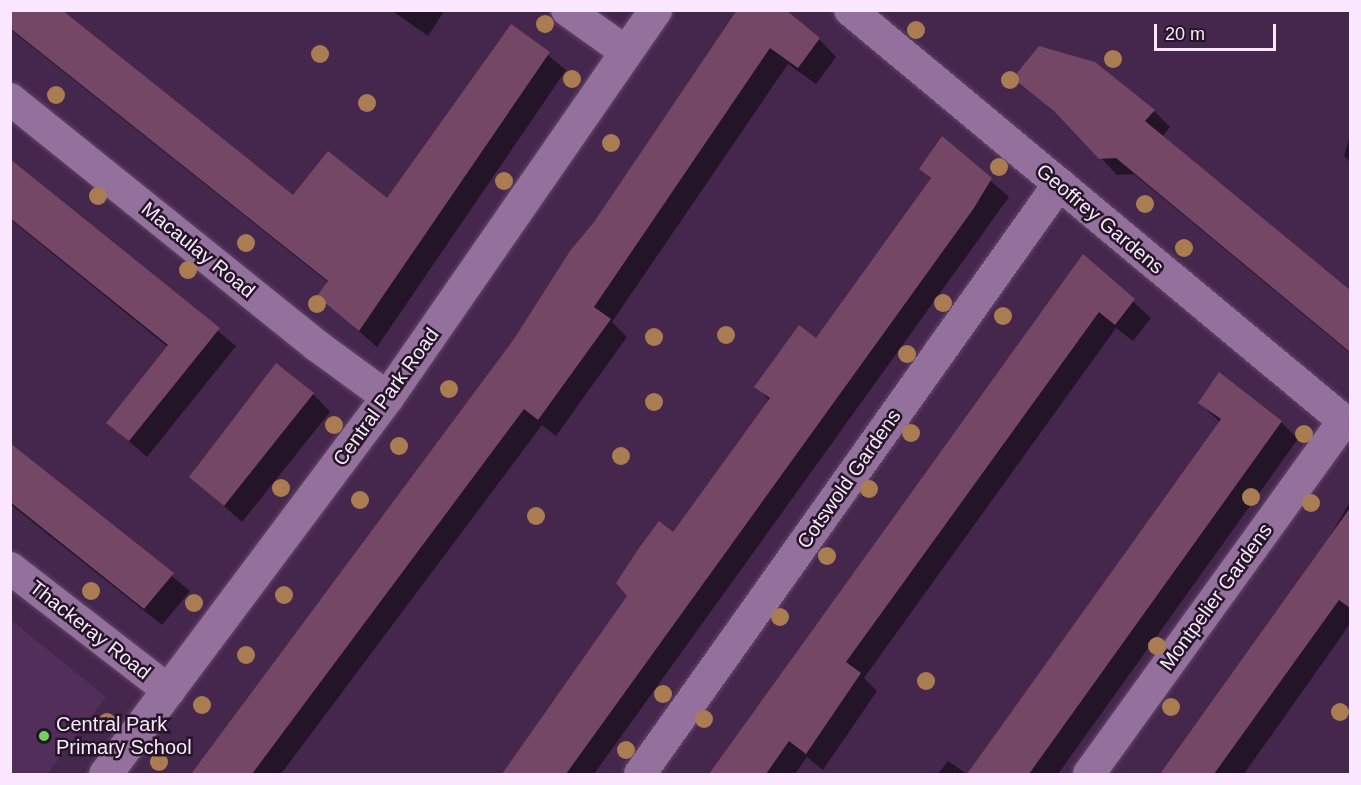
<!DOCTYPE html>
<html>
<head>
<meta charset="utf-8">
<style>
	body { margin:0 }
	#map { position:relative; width:1361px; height:785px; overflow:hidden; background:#45264c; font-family:Helvetica,sans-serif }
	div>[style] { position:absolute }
	.built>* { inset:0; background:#522f5a }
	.shadow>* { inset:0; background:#0007 }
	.building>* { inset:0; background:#754766 }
	.roads { filter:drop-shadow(0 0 2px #614667) drop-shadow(0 0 2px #614667) }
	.minor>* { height:32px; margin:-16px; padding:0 16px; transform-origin:16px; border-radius:16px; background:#94719c }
	.secondary>* { height:33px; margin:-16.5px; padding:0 16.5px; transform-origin:16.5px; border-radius:16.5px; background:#94719c }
	.trees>* { width:18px; height:18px; margin:-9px; border-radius:50%; background:#aa7c52 }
	.dots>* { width:16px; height:16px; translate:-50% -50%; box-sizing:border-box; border:3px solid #241627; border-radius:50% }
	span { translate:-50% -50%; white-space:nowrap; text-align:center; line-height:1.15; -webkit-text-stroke:5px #241627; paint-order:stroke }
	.street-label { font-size:20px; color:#fbe7ff }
	.poi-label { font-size:20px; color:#fbe7ff }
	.left { translate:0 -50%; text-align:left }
	.frame { position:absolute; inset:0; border:12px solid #fbe7ff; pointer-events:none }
	.scale { position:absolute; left:1154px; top:24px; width:122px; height:27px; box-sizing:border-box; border:3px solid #fbe7ff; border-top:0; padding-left:8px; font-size:18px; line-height:21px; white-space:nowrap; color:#fbe7ff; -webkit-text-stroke:4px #241627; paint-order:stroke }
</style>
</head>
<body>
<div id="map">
	<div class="built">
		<i style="clip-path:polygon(11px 620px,106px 697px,47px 774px,11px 774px)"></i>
	</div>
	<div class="shadow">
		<i style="clip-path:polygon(10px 10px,293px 197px,388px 200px,512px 26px,566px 70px,377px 347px,319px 296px,329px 283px,10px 29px)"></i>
		<i style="clip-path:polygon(391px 10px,445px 10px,428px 36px)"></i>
		<i style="clip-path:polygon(739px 10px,819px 39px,836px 57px,816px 84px,788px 64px,612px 322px,627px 337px,556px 436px,542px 425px,281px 774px,194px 774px,516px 340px)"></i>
		<i style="clip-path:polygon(1015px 78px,1154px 111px,1170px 127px,1162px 137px,1350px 292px,1350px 353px,1134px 174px,1117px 175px,1069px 124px)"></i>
		<i style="clip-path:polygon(1350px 136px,1350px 162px,1344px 156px)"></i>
		<i style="clip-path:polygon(942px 138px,1009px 197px,594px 774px,505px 774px,770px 401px,756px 386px,817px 340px,932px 180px,921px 169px)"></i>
		<i style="clip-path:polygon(10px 161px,236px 346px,147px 457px,108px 423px,168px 347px,10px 219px)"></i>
		<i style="clip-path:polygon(1084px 257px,1151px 318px,1133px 341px,1116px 328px,864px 678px,877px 691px,823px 770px,807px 757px,795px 774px,712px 774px)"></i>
		<i style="clip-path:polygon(313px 394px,330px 412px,242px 522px,191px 477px)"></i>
		<i style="clip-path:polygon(1200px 403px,1281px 422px,1298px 439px,1058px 774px,968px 774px,1220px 422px)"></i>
		<i style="clip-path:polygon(10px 444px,190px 591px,162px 625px,10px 504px)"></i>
		<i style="clip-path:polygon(1350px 502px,1350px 624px,1244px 774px,1162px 774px,1323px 548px)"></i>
		<i style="clip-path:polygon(948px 761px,967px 774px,938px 774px)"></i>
	</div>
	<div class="building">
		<i style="clip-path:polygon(10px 10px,62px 10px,293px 195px,328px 151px,387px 198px,511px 24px,550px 52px,359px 331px,317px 296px,328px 281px,10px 28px)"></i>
		<i style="clip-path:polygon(737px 10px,786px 10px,820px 38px,798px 68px,770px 48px,594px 307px,611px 319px,538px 420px,524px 409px,252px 774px,191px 774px,514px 339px,570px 251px,594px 222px)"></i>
		<i style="clip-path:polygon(1039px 46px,1095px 62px,1155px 110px,1145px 121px,1350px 290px,1350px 352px,1116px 158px,1099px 159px,1055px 112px,1013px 78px)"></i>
		<i style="clip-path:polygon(942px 136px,992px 178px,974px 208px,566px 774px,502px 774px,627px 596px,616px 583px,639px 548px,659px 521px,673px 532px,770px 398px,754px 387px,799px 325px,816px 338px,931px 178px,919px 169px)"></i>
		<i style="clip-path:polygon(10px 159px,220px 328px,129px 441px,106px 423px,168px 345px,10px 218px)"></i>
		<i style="clip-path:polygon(1083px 254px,1135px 299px,1115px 325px,1099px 312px,846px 662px,861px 673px,806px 754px,789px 741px,766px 774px,709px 774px)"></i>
		<i style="clip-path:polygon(276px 363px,314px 393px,224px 506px,189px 477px)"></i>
		<i style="clip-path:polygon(1219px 372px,1282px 421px,1029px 774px,967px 774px,1221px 419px,1198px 403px)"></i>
		<i style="clip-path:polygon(10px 443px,174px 573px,144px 609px,10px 502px)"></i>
		<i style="clip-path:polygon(1350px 508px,1350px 608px,1339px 600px,1214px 774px,1160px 774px)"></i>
	</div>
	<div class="roads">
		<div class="minor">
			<i style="left:567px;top:10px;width:72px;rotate:35.4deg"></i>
			<i style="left:850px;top:10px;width:650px;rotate:39.76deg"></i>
			<i style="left:10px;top:99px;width:393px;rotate:38.8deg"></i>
			<i style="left:316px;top:345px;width:88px;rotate:36.2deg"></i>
			<i style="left:10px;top:568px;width:201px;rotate:37.7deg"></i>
			<i style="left:640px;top:774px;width:724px;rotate:-54.62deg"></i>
			<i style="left:1089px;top:774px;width:435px;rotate:-54.2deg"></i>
		</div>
		<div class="secondary">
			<i style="left:105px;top:774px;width:471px;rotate:-53.2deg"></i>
			<i style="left:387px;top:397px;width:471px;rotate:-55.3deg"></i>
		</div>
	</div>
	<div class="trees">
		<i style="left:545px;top:24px"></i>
		<i style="left:916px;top:30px"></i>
		<i style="left:320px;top:54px"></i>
		<i style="left:1113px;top:59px"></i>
		<i style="left:572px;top:79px"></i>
		<i style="left:1010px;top:80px"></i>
		<i style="left:56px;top:95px"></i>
		<i style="left:367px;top:103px"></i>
		<i style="left:611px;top:143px"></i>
		<i style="left:999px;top:167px"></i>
		<i style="left:504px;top:181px"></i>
		<i style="left:98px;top:196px"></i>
		<i style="left:1145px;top:204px"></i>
		<i style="left:246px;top:243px"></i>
		<i style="left:1184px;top:248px"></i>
		<i style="left:188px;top:270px"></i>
		<i style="left:943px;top:303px"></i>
		<i style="left:317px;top:304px"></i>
		<i style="left:1003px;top:316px"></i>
		<i style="left:726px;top:335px"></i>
		<i style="left:654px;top:337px"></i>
		<i style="left:907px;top:354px"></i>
		<i style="left:449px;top:389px"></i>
		<i style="left:654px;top:402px"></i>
		<i style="left:334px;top:425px"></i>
		<i style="left:911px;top:433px"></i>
		<i style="left:1304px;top:434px"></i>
		<i style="left:399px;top:446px"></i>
		<i style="left:621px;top:456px"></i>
		<i style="left:281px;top:488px"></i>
		<i style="left:869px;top:489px"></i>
		<i style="left:1251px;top:497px"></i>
		<i style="left:360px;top:500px"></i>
		<i style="left:1311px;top:503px"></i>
		<i style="left:536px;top:516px"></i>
		<i style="left:827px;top:556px"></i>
		<i style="left:91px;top:591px"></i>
		<i style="left:284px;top:595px"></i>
		<i style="left:194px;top:603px"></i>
		<i style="left:780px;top:617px"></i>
		<i style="left:1157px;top:646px"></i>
		<i style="left:246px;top:655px"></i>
		<i style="left:926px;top:681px"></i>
		<i style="left:663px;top:694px"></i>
		<i style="left:202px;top:705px"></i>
		<i style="left:1171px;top:707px"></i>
		<i style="left:1340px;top:712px"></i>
		<i style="left:704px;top:719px"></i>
		<i style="left:107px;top:722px"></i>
		<i style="left:626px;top:750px"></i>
		<i style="left:159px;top:762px"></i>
	</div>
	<div class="dots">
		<i style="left:44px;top:736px;background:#72d25d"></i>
	</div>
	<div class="street-label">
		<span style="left:1100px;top:219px;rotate:40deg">Geoffrey Gardens</span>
		<span style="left:198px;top:250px;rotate:39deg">Macaulay Road</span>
		<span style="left:386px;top:397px;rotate:-54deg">Central Park Road</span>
		<span style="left:849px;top:479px;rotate:-55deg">Cotswold Gardens</span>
		<span style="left:1216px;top:597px;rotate:-54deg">Montpelier Gardens</span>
		<span style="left:90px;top:630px;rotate:38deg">Thackeray Road</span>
	</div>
	<div class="poi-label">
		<span class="left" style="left:56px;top:736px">Central Park<br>Primary School</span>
	</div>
	<div class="frame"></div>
	<div class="scale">20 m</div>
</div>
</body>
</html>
